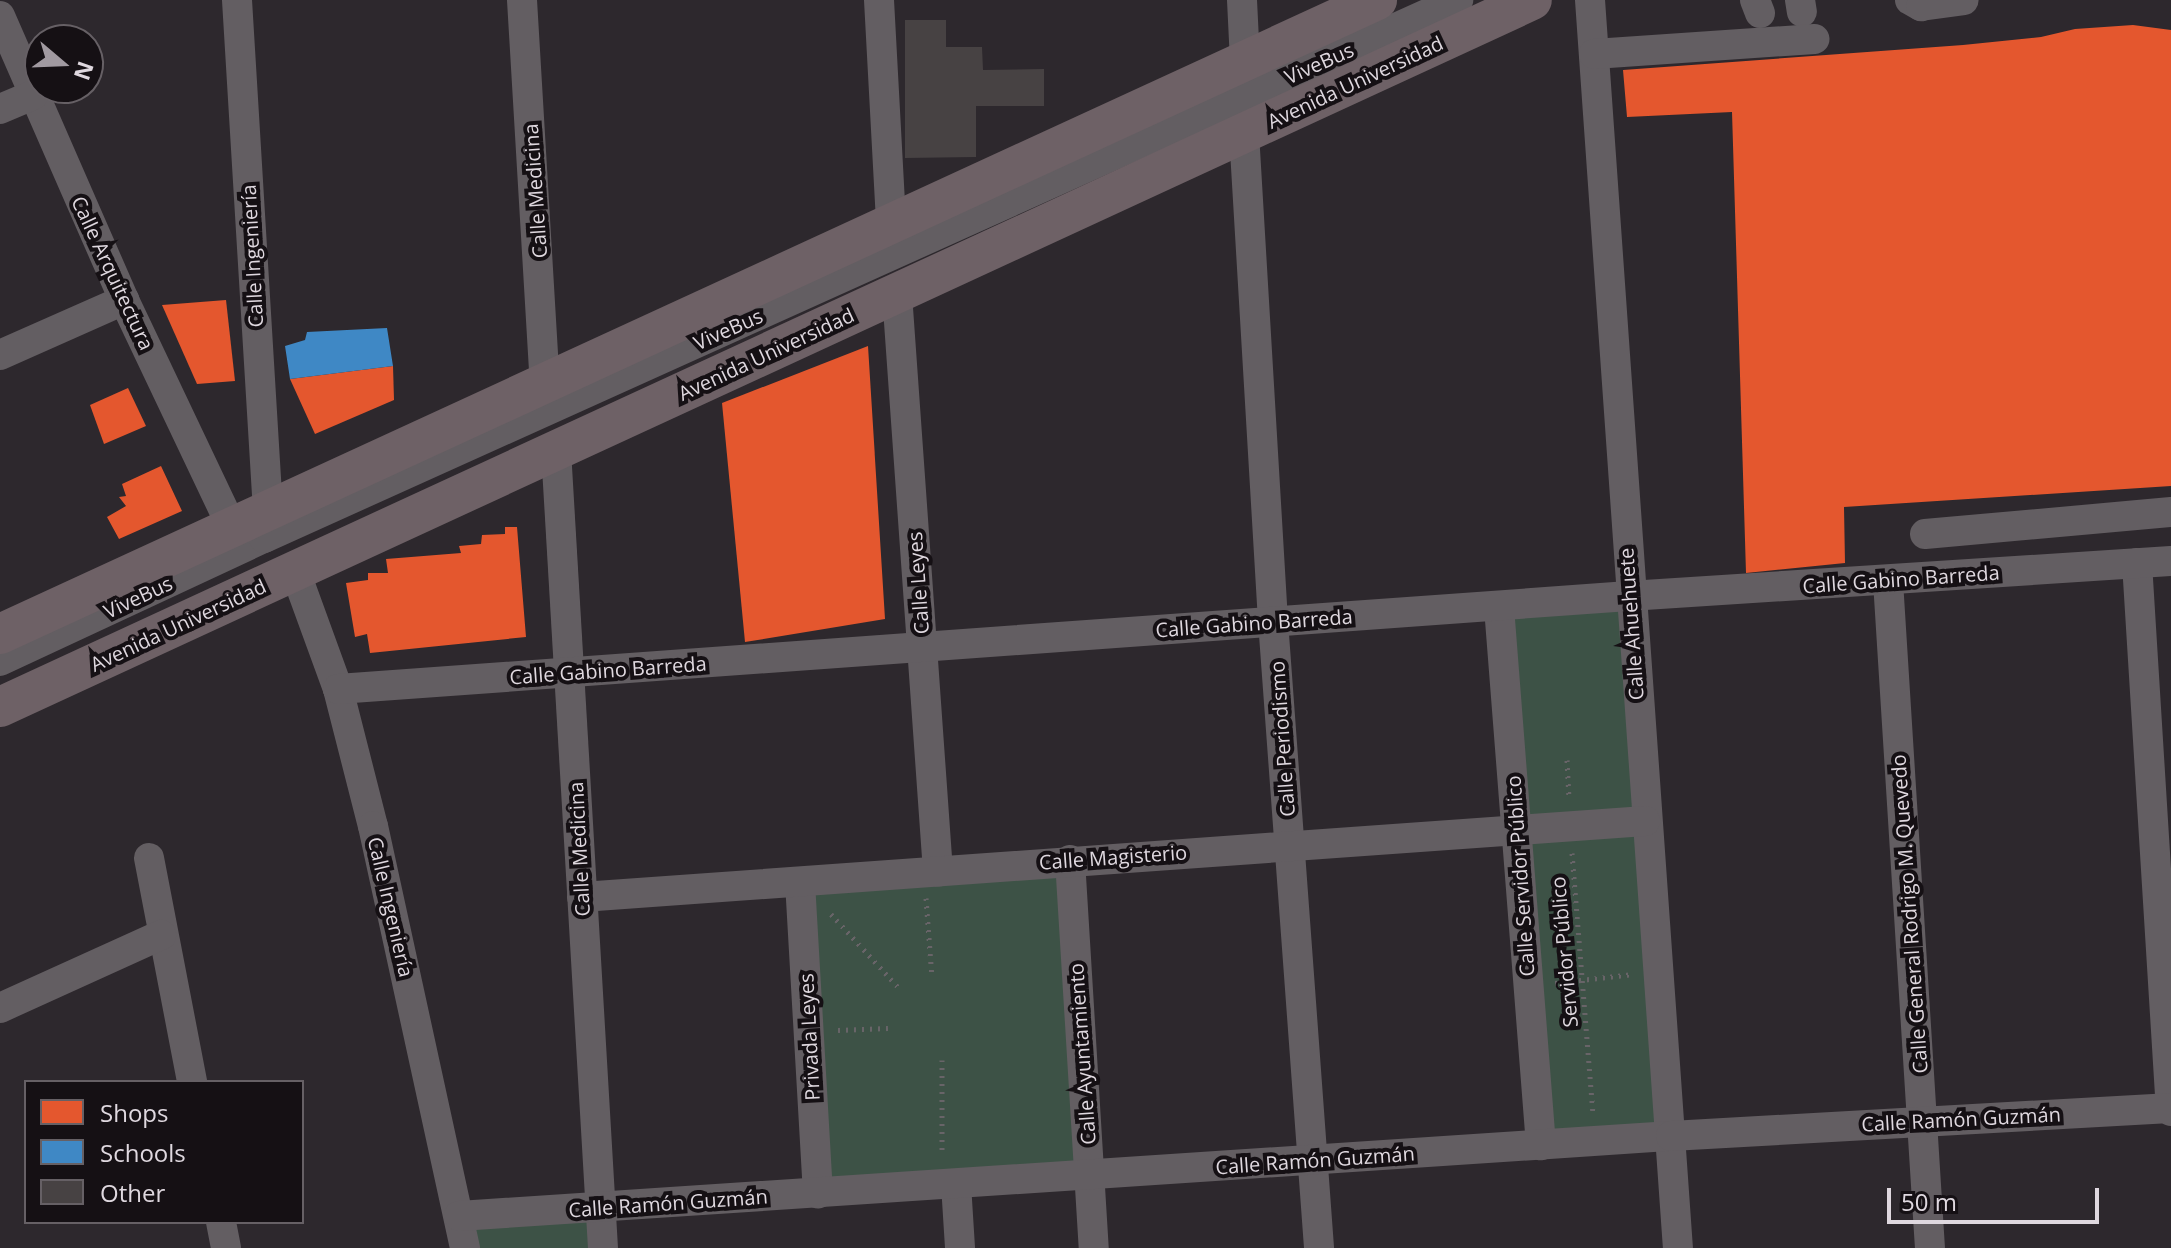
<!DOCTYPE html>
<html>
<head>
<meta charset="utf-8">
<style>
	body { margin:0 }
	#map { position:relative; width:2171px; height:1248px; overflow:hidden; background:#2d282d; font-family:"Open Sans",sans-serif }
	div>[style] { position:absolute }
	.green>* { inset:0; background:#3d5246 }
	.shops>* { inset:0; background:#e4572e }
	.schools>* { inset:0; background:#3f88c5 }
	.building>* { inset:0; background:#474243 }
	.path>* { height:5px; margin-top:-2.5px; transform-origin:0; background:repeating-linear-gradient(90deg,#686468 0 2px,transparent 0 8px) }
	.minor>* { height:30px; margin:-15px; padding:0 15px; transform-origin:15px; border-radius:15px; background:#635e62 }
	.major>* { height:40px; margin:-20px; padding:0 20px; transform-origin:20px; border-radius:20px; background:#6e6166 }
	span { translate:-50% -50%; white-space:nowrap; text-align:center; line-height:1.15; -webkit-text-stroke:8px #151014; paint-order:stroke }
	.street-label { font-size:20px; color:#dfd8df }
	.legend { position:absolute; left:24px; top:1080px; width:280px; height:144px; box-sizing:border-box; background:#151014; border:2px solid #666065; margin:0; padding:10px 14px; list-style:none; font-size:24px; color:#dfd8df }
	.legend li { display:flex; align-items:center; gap:16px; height:40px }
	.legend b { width:40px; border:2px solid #666065 }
	.north { position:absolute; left:24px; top:24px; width:80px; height:80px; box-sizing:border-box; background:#151014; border:2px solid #666065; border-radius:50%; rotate:109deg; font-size:22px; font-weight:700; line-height:32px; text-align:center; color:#dfd8df }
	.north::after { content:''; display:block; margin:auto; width:28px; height:36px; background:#a19aa1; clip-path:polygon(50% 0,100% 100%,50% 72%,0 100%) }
	.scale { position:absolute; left:1887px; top:1188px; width:212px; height:36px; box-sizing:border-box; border:4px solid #dfd8df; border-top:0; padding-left:10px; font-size:24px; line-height:28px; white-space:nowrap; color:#dfd8df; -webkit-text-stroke:6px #151014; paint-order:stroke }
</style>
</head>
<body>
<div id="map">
	<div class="green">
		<i style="clip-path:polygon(1629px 596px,1671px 1136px,1541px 1145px,1499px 607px)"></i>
		<i style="clip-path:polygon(1070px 860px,1089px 1176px,818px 1193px,800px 882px)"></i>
		<i style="clip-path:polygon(601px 1207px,603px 1248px,465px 1248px,459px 1216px)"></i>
	</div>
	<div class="shops">
		<i style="clip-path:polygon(2133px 25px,2171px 30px,2171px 486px,1844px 507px,1845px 563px,1746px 573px,1732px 112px,1627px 117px,1623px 70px,1963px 45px,2041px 37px,2075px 29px)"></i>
		<i style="clip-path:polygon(226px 300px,235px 381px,197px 384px,162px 305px)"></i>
		<i style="clip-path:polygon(868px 346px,885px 619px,745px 642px,722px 403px)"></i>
		<i style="clip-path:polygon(393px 366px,394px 400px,315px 434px,290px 379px)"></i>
		<i style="clip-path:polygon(128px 388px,146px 426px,104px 444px,90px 405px)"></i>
		<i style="clip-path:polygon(161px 466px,182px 511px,119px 539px,107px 517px,126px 506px,119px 497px,126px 496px,122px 484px)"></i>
		<i style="clip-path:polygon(505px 527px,517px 527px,526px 637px,370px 653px,367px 634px,355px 637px,346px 583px,368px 580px,368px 573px,388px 573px,386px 559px,461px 553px,459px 546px,481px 544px,482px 535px,505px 534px)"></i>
	</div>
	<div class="schools">
		<i style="clip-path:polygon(387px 328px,393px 366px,290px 379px,285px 346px,305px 340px,307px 332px)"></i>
	</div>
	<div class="building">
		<i style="clip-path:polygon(905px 20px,946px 20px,946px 47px,982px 47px,983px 70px,1044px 69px,1044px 106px,976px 106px,976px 157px,905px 158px)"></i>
	</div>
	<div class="path">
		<i style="left:1567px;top:760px;width:39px;rotate:87deg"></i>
		<i style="left:1572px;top:853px;width:262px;rotate:85.4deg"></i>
		<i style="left:926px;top:898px;width:79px;rotate:85.7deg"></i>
		<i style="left:831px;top:914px;width:102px;rotate:47.4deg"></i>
		<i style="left:1555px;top:983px;width:79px;rotate:-6.6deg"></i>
		<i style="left:838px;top:1030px;width:50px;rotate:-2.3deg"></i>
		<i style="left:942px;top:1060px;width:95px;rotate:90deg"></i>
	</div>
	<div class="minor">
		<i style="left:237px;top:0;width:512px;rotate:86.53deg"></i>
		<i style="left:522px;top:0;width:383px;rotate:86.6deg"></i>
		<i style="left:879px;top:0;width:221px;rotate:86.9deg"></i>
		<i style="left:1242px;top:0;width:61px;rotate:87.2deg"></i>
		<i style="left:1590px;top:0;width:1251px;rotate:85.97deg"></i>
		<i style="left:1755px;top:0;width:14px;rotate:69deg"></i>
		<i style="left:1800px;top:0;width:12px;rotate:81deg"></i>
		<i style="left:1910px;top:0;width:13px;rotate:29deg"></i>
		<i style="left:1921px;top:6px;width:43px;rotate:-7.9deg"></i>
		<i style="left:0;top:16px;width:310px;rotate:66.4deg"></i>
		<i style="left:124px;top:300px;width:251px;rotate:64.6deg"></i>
		<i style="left:1594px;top:54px;width:221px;rotate:-3.9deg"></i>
		<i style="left:0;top:109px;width:36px;rotate:-23deg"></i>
		<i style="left:1244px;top:133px;width:489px;rotate:86.6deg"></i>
		<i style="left:1273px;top:621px;width:629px;rotate:85.8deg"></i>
		<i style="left:897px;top:294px;width:579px;rotate:85.94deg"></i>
		<i style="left:0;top:355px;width:136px;rotate:-23.9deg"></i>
		<i style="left:556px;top:450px;width:799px;rotate:86.63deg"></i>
		<i style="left:1925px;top:534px;width:247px;rotate:-5.1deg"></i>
		<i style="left:2137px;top:563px;width:549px;rotate:86.45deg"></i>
		<i style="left:295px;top:571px;width:126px;rotate:70deg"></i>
		<i style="left:338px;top:689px;width:141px;rotate:75.7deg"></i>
		<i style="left:373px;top:826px;width:432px;rotate:77.7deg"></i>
		<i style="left:1888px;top:581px;width:668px;rotate:86.4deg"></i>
		<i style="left:1499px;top:607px;width:540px;rotate:85.54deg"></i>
		<i style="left:0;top:661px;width:291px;rotate:-25deg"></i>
		<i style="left:264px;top:538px;width:1310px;rotate:-24.26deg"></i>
		<i style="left:338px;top:689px;width:1294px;rotate:-4.12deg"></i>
		<i style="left:1629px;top:596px;width:543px;rotate:-3.69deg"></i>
		<i style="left:149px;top:858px;width:228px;rotate:79.1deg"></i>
		<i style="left:1070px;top:860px;width:389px;rotate:86.5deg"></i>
		<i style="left:800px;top:882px;width:312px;rotate:86.7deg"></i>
		<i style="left:582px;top:897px;width:1066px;rotate:-4.09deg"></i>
		<i style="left:0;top:1008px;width:177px;rotate:-24.4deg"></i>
		<i style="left:956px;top:1184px;width:64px;rotate:86.4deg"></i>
		<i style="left:459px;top:1216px;width:1215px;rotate:-3.78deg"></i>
		<i style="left:1671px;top:1136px;width:501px;rotate:-3.21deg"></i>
		<i style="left:221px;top:1222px;width:26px;rotate:79deg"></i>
	</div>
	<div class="major">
		<i style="left:0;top:634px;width:1516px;rotate:-24.72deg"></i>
		<i style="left:0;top:707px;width:1687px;rotate:-24.77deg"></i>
	</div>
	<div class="street-label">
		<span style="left:1319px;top:63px;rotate:-24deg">ViveBus</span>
		<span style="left:1355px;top:82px;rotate:-25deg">Avenida Universidad</span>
		<span style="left:535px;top:191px;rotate:-94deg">Calle Medicina</span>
		<span style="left:252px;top:256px;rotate:-93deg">Calle Ingeniería</span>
		<span style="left:113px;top:273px;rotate:65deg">Calle Arquitectura</span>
		<span style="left:728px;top:329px;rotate:-24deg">ViveBus</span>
		<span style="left:766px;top:354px;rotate:-25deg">Avenida Universidad</span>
		<span style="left:1901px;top:579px;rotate:-4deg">Calle Gabino Barreda</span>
		<span style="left:918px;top:583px;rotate:-94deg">Calle Leyes</span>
		<span style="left:138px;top:597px;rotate:-25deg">ViveBus</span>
		<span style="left:1254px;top:623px;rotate:-4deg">Calle Gabino Barreda</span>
		<span style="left:1631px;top:624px;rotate:-94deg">Calle Ahuehuete</span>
		<span style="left:178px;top:625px;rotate:-25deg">Avenida Universidad</span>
		<span style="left:608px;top:670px;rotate:-4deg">Calle Gabino Barreda</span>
		<span style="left:1282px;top:739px;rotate:-94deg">Calle Periodismo</span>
		<span style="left:579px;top:849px;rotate:-93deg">Calle Medicina</span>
		<span style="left:1113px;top:857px;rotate:-4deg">Calle Magisterio</span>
		<span style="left:1520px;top:876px;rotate:-94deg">Calle Servidor Público</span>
		<span style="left:391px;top:907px;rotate:77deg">Calle Ingeniería</span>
		<span style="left:1909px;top:914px;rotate:-94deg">Calle General Rodrigo M. Quevedo</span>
		<span style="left:1564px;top:952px;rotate:-95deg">Servidor Público</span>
		<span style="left:809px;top:1037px;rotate:-93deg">Privada Leyes</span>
		<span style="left:1082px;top:1054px;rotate:-94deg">Calle Ayuntamiento</span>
		<span style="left:1961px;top:1119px;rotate:-3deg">Calle Ramón Guzmán</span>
		<span style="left:1315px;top:1160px;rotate:-4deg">Calle Ramón Guzmán</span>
		<span style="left:668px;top:1203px;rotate:-4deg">Calle Ramón Guzmán</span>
	</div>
	<ul class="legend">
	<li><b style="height:22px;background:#e4572e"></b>Shops</li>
	<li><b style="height:22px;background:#3f88c5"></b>Schools</li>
	<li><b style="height:22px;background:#474243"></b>Other</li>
	</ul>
	<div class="north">N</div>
	<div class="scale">50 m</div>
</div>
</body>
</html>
